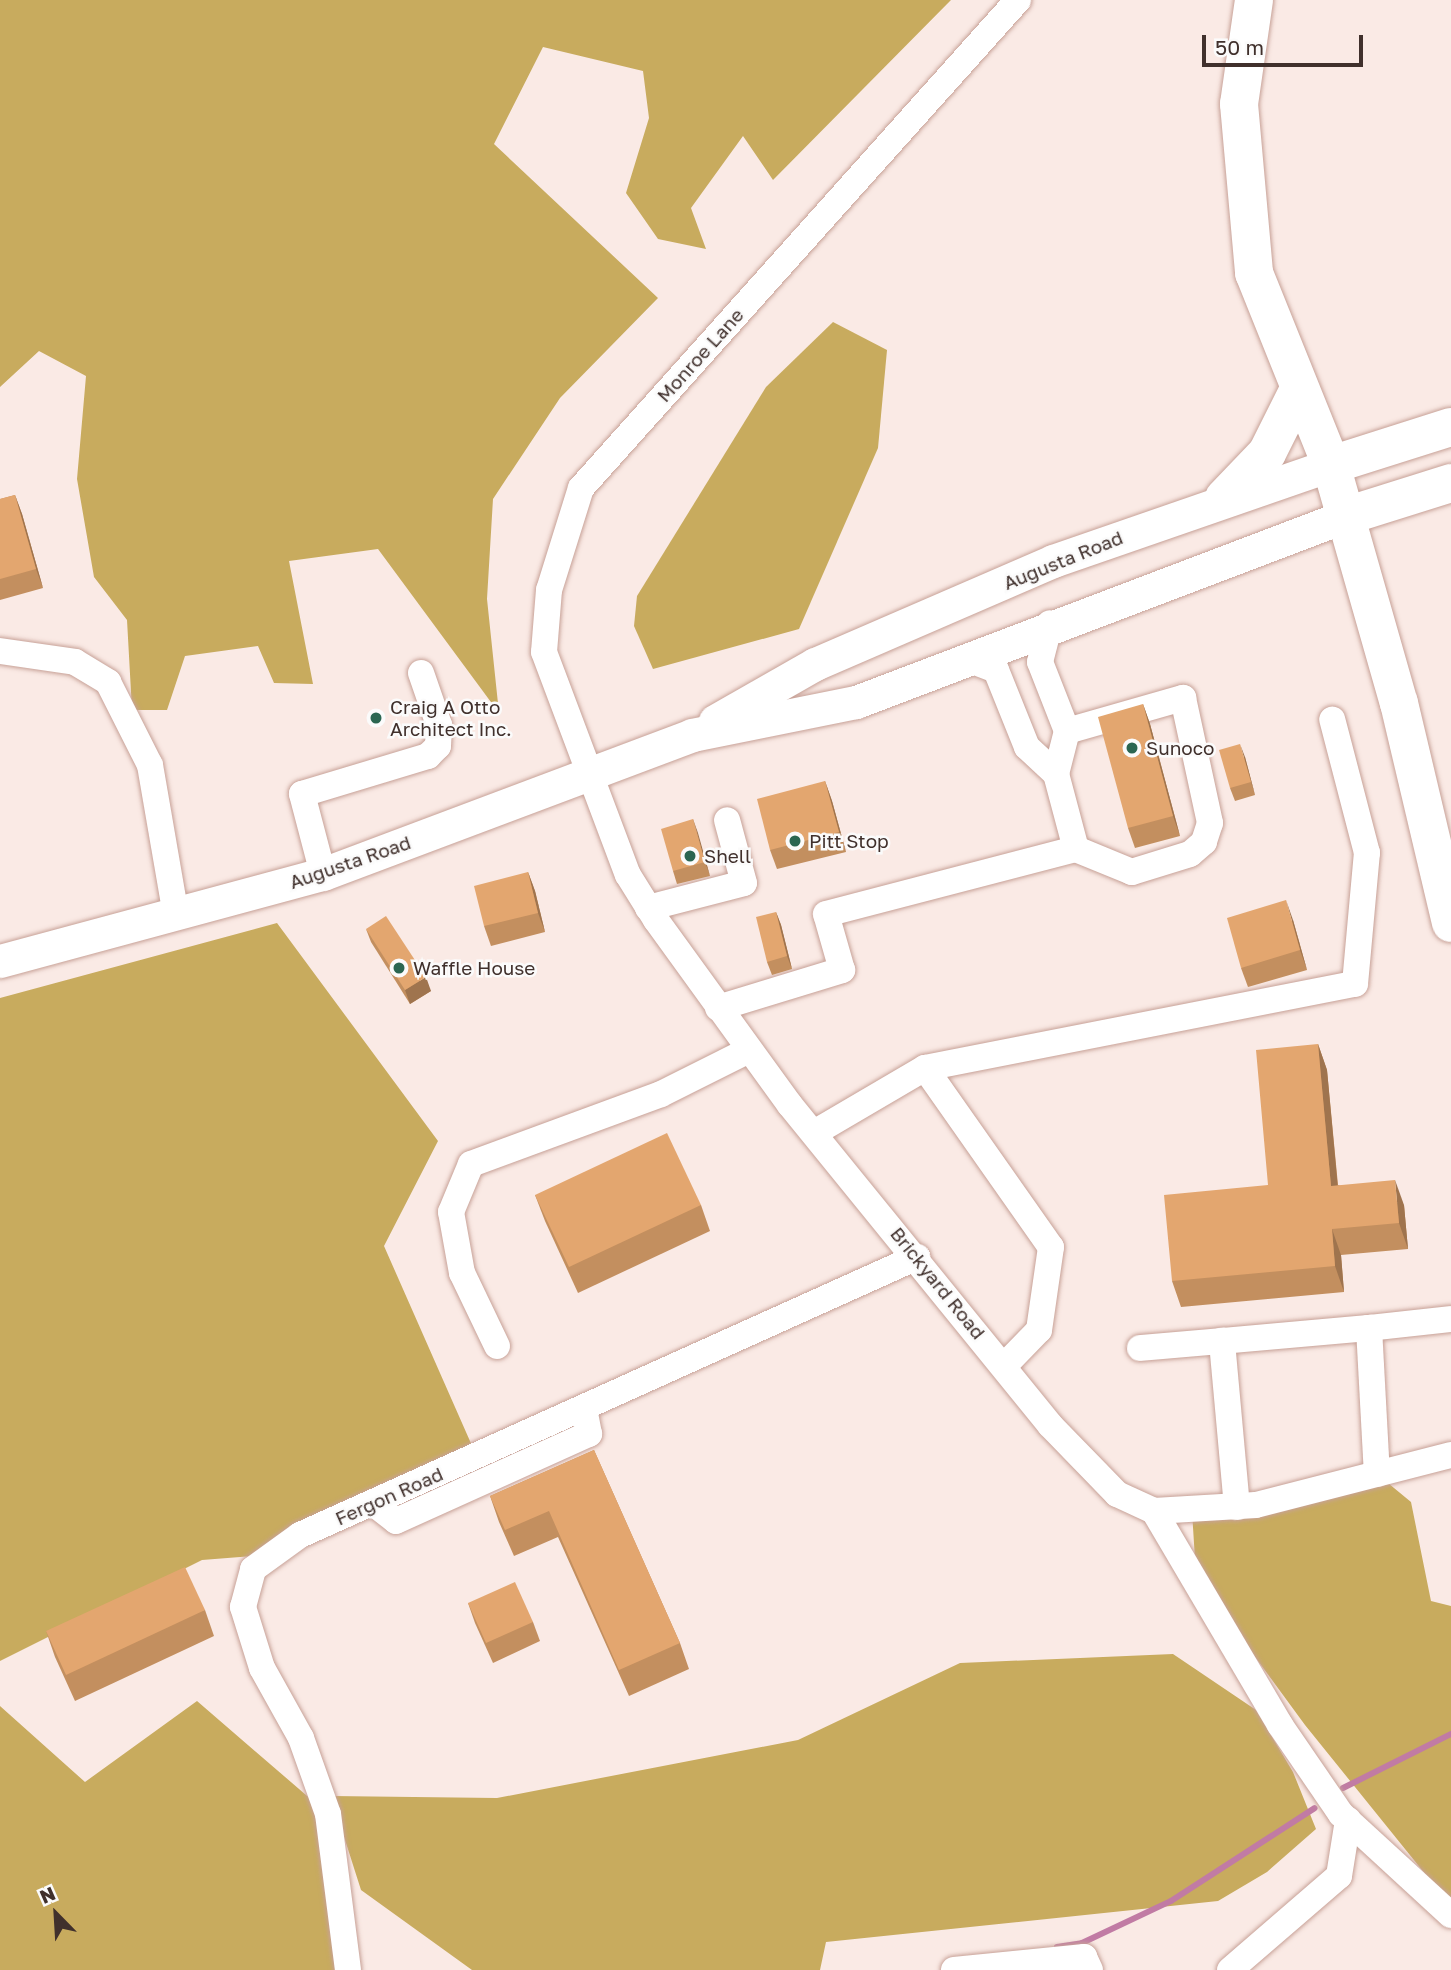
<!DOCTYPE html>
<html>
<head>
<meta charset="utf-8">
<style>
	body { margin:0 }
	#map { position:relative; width:1451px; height:1970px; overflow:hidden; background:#faeae5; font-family:"Golos Text",sans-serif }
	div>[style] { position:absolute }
	.forest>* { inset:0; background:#c8ab5e }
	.stream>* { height:6px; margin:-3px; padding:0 3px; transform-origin:3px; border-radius:3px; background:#c17ba4 }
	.roads { filter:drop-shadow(0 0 2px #c7a197) drop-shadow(0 0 2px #c7a197) }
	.minor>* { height:26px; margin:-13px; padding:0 13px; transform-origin:13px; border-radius:13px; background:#fff }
	.major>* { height:33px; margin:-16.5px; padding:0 16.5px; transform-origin:16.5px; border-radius:16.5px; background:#fff }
	.highway>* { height:38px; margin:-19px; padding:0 19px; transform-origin:19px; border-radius:19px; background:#fff }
	.wall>* { inset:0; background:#c38f5f }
	.shaded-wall>* { inset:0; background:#9f744e }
	.building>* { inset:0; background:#e3a66f }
	.dots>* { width:19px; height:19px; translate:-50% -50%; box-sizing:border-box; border:4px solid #fbfbfb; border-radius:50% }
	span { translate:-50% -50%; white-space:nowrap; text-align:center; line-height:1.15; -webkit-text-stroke:5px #fbfbfb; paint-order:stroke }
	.street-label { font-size:19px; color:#40302c }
	.poi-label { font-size:19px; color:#40302c }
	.left { translate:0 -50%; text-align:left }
	.north { position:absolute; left:21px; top:1879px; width:70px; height:70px; -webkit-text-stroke:5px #fbfbfb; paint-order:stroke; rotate:336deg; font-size:19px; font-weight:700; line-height:28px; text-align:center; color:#40302c }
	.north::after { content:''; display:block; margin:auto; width:24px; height:32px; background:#40302c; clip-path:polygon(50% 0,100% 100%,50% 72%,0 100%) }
	.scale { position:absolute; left:1202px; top:35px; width:161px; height:32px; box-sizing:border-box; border:4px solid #40302c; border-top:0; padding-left:9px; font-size:21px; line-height:24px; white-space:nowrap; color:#40302c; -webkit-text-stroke:5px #fbfbfb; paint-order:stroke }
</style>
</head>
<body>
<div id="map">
	<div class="forest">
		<i style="clip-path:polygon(0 0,951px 0,773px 180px,743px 136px,691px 208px,706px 249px,658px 239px,626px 193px,649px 118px,643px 71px,543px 47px,494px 144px,658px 298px,560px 398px,493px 499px,487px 599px,499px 713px,378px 549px,289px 561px,313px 684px,274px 683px,258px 646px,185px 656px,167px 710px,132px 710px,127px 620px,94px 577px,77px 479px,86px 376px,39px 351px,0 387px)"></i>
		<i style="clip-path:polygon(833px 322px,887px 350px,878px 448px,799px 629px,653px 669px,634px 626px,637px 596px,766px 387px)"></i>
		<i style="clip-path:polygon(277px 923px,438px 1141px,384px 1246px,477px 1457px,266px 1555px,202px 1560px,0 1661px,0 998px)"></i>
		<i style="clip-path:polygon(1377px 1474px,1411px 1502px,1431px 1601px,1451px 1606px,1451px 1906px,1305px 1725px,1196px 1576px,1192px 1511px)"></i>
		<i style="clip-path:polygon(1173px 1654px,1256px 1710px,1293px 1772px,1316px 1829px,1267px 1872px,1218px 1901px,826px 1942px,820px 1970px,472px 1970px,361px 1890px,331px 1796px,497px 1798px,798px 1740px,960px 1663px)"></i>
		<i style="clip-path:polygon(197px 1701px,328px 1814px,348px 1970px,0 1970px,0 1706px,85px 1782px)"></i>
	</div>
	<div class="stream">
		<i style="left:1343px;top:1788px;width:121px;rotate:-26.6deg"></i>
		<i style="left:1057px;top:1947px;width:25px;rotate:-9deg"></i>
		<i style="left:1082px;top:1943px;width:98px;rotate:-25.3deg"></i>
		<i style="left:1171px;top:1901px;width:171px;rotate:-32.9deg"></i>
	</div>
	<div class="roads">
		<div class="minor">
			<i style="left:1018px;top:0;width:655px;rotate:131.84deg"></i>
			<i style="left:581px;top:488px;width:107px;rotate:107.4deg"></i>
			<i style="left:549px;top:590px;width:62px;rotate:94.6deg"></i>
			<i style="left:544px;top:652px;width:238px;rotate:69.4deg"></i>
			<i style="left:628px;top:875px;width:53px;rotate:58.1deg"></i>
			<i style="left:656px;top:920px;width:228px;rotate:54.1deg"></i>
			<i style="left:790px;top:1105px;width:412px;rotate:50.9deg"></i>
			<i style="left:1050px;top:1425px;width:96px;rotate:45.8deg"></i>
			<i style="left:1117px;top:1494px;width:41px;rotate:24.7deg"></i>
			<i style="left:1154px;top:1511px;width:102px;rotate:-3.4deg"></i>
			<i style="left:1256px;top:1505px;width:201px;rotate:-14.4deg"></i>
			<i style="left:0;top:651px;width:76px;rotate:8.3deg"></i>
			<i style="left:75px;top:662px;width:39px;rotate:31deg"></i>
			<i style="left:108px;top:682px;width:93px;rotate:63.2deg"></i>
			<i style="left:150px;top:765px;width:152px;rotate:80.2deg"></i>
			<i style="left:965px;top:658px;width:33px;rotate:21deg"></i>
			<i style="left:996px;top:670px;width:83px;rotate:68.1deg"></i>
			<i style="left:1027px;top:747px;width:40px;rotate:43deg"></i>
			<i style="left:1067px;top:731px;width:121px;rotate:-15.9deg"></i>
			<i style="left:1183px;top:698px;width:128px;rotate:77.8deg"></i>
			<i style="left:1210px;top:823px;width:20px;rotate:108deg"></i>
			<i style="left:1204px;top:842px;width:18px;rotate:139deg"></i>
			<i style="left:1190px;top:854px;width:61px;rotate:162.8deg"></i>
			<i style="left:1132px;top:872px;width:61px;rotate:-157.7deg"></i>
			<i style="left:323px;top:874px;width:83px;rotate:-104.7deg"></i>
			<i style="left:302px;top:794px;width:132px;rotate:-16.8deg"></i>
			<i style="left:428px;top:756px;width:14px;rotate:-45deg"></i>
			<i style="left:438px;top:746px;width:21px;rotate:-87deg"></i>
			<i style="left:439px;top:725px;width:55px;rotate:-109.1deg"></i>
			<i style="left:648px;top:908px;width:99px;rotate:-14.6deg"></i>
			<i style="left:744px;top:883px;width:65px;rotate:-105.1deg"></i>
			<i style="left:718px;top:1008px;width:130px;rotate:-17deg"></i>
			<i style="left:842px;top:970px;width:58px;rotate:-105.9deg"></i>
			<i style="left:826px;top:914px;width:258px;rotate:-14.6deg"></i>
			<i style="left:1076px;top:849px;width:78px;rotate:-104.9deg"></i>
			<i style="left:1056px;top:774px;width:44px;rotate:-75.7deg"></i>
			<i style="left:1067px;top:731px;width:74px;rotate:-111.4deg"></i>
			<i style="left:1040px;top:662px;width:40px;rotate:-75.6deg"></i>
			<i style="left:925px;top:1068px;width:438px;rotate:-11.1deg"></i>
			<i style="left:1355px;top:984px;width:132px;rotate:-84.8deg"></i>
			<i style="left:1367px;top:853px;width:138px;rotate:-104.6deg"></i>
			<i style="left:814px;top:1133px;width:129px;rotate:-30.4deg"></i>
			<i style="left:925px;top:1068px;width:219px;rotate:54.9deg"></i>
			<i style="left:1051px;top:1247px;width:84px;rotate:98.2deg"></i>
			<i style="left:1039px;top:1330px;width:50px;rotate:134.2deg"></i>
			<i style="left:1369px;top:1328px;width:82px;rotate:-6.3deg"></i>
			<i style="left:497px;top:1346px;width:81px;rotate:-115.6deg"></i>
			<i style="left:462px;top:1273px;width:62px;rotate:-100.2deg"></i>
			<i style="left:451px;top:1212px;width:52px;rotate:-67.4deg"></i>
			<i style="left:471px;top:1164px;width:202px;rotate:-20.2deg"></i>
			<i style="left:661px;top:1094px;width:98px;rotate:-26.6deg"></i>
			<i style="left:1140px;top:1348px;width:82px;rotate:-4.9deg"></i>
			<i style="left:373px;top:1503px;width:29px;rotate:38deg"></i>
			<i style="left:396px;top:1521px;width:212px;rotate:-24.3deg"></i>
			<i style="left:589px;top:1434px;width:25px;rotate:-101deg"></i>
			<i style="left:1237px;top:1507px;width:167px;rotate:-95.2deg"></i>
			<i style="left:1222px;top:1341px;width:148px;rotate:-5.1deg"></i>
			<i style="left:1369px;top:1328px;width:146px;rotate:86.9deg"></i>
			<i style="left:1154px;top:1511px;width:248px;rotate:59.5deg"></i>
			<i style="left:1280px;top:1725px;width:108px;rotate:55.6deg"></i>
			<i style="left:1341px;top:1814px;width:149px;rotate:42.6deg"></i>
			<i style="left:348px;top:1970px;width:157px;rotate:-97.3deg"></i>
			<i style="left:328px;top:1814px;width:81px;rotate:-109.6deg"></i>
			<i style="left:301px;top:1738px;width:80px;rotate:-119.1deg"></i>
			<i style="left:262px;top:1668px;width:64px;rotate:-107.3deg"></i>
			<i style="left:243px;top:1607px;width:39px;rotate:-75deg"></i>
			<i style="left:253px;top:1569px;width:58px;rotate:-35.9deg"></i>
			<i style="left:300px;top:1535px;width:677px;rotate:-24.25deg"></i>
			<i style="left:954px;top:1970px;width:131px;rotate:-5.7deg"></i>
			<i style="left:1084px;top:1957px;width:14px;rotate:65deg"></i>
			<i style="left:1230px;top:1970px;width:144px;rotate:-40.8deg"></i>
			<i style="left:1339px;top:1876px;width:57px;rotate:-80.9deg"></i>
		</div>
		<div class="major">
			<i style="left:715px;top:721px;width:115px;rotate:-29.7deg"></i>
			<i style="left:815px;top:664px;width:259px;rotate:-23.4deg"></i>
			<i style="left:1053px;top:561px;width:294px;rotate:-19.1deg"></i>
			<i style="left:0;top:961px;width:335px;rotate:-15.1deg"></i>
			<i style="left:323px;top:874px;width:394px;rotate:-20.6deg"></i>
			<i style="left:692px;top:735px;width:167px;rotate:-11.4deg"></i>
			<i style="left:856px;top:702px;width:521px;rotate:-20.8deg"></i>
		</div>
		<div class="highway">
			<i style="left:1254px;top:0;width:105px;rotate:98.2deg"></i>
			<i style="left:1239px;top:104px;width:170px;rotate:84.9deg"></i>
			<i style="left:1254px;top:273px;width:207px;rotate:68.1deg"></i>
			<i style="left:1331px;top:465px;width:248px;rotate:74.1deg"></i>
			<i style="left:1399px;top:703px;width:226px;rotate:76.7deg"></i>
			<i style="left:1331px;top:465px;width:126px;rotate:-17.6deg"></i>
			<i style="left:1224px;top:498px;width:62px;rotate:-46.3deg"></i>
			<i style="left:1267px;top:453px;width:72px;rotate:-63.4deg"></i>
			<i style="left:1343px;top:517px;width:113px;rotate:-17.5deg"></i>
		</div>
	</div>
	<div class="wall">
		<i style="clip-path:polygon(15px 495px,22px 514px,43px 588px,0 600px,0 499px)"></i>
		<i style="clip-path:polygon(1143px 704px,1150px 724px,1180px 836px,1135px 848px,1128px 828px)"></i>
		<i style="clip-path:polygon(1245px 757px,1255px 795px,1235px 801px,1230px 788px)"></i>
		<i style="clip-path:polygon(825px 781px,832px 801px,846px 852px,777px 869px,770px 850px)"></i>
		<i style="clip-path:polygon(693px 819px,710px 876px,677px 884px,673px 871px)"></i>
		<i style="clip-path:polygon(528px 872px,535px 891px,545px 932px,491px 946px,484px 926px)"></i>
		<i style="clip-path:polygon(776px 912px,781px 925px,792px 969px,772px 975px,767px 962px)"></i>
		<i style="clip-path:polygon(1293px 920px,1307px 970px,1248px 987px,1241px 968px)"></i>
		<i style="clip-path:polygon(366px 929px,431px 991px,410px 1004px,371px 942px)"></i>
		<i style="clip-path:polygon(1318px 1044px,1327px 1070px,1338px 1185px,1404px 1205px,1408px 1249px,1341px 1255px,1344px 1292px,1181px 1307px,1172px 1281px,1268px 1185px)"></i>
		<i style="clip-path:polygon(535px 1195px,701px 1205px,710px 1231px,578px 1293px,545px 1221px)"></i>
		<i style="clip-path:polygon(594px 1450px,680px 1643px,689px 1669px,629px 1696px,558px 1537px,514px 1556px,499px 1522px,490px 1496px)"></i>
		<i style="clip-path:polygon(468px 1603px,533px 1622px,540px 1641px,493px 1663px,475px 1623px)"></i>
		<i style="clip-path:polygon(205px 1610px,214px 1636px,75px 1701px,55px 1657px,46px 1631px)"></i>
	</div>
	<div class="shaded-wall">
		<i style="clip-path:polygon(15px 495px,22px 514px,43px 588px,36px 569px)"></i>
		<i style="clip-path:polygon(1143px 704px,1150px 724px,1180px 836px,1173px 816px)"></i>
		<i style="clip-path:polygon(1240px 744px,1245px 757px,1255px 795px,1251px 782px)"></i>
		<i style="clip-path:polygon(825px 781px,832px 801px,846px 852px,839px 832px)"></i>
		<i style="clip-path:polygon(693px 819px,698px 833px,710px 876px,705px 862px)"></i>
		<i style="clip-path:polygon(528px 872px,535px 891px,545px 932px,538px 913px)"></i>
		<i style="clip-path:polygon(1286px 900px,1293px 920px,1307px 970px,1300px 950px)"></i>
		<i style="clip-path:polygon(776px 912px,781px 925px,792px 969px,787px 956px)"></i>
		<i style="clip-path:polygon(426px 977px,431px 991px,410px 1004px,405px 990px)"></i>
		<i style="clip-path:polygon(1318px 1044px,1327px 1070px,1340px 1211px,1331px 1186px)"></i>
		<i style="clip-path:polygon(1395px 1180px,1404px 1205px,1408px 1249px,1399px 1223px)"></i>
		<i style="clip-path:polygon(1332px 1229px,1341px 1255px,1344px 1292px,1335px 1266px)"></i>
	</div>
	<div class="building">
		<i style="clip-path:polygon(15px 495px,36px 569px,0 579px,0 499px)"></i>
		<i style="clip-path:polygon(1143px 704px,1173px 816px,1128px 828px,1098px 717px)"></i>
		<i style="clip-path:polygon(1240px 744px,1251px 782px,1230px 788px,1219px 750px)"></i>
		<i style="clip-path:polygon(825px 781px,839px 832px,770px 850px,757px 799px)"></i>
		<i style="clip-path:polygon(693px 819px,705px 862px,673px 871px,661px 829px)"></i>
		<i style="clip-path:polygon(528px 872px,538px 913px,484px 926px,474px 886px)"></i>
		<i style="clip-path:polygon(1286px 900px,1300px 950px,1241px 968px,1227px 918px)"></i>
		<i style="clip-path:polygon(776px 912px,787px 956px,767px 962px,756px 917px)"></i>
		<i style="clip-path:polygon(386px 916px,426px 977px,405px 990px,366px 929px)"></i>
		<i style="clip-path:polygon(1318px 1044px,1331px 1186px,1395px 1180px,1399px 1223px,1332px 1229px,1335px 1266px,1172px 1281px,1164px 1195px,1268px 1185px,1256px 1050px)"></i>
		<i style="clip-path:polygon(667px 1133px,701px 1205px,569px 1267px,535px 1195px)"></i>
		<i style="clip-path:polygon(594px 1450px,680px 1643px,619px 1670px,549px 1511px,505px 1530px,490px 1496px)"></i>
		<i style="clip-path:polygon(185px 1567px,205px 1610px,66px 1675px,46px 1631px)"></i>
		<i style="clip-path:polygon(515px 1582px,533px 1622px,486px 1643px,468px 1603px)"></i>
	</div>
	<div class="dots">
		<i style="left:376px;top:718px;background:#2b6651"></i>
		<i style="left:1132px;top:748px;background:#2b6651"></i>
		<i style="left:795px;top:841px;background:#2b6651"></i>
		<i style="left:690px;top:856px;background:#2b6651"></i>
		<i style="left:399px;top:968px;background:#2b6651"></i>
	</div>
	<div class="street-label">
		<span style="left:700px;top:355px;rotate:-48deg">Monroe Lane</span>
		<span style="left:1063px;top:560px;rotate:-22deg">Augusta Road</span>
		<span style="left:350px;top:862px;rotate:-19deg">Augusta Road</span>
		<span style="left:938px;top:1283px;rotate:51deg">Brickyard Road</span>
		<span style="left:389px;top:1496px;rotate:-24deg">Fergon Road</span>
	</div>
	<div class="poi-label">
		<span class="left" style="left:390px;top:718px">Craig A Otto<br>Architect Inc.</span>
		<span class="left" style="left:1146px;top:748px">Sunoco</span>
		<span class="left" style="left:809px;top:841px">Pitt Stop</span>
		<span class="left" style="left:704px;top:856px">Shell</span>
		<span class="left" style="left:413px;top:968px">Waffle House</span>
	</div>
	<div class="north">N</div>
	<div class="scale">50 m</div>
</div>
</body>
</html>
